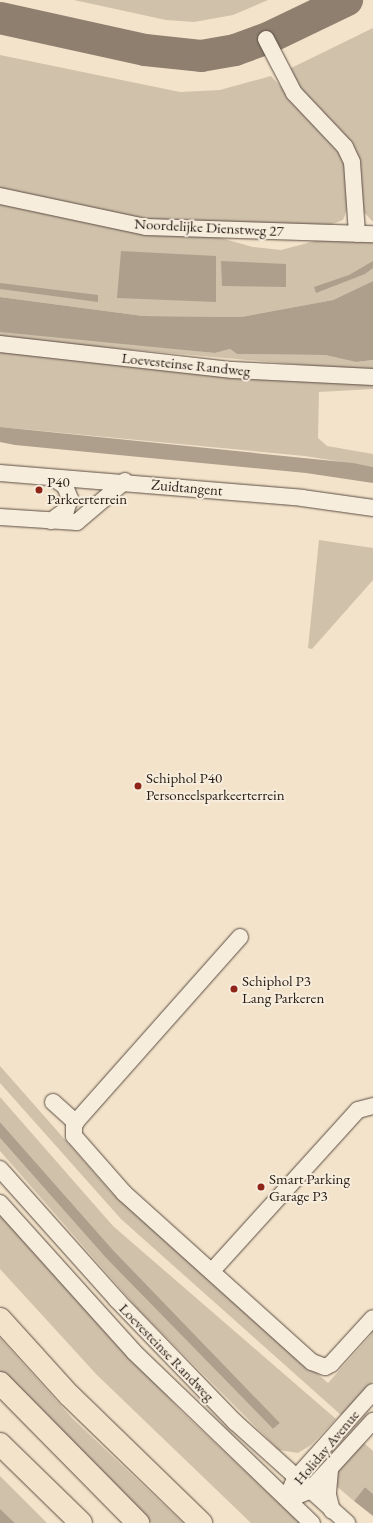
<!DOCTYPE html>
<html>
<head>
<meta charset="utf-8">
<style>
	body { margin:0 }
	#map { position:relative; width:373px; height:1523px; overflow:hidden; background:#f3e3ca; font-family:"EB Garamond",serif }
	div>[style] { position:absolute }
	.green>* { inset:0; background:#d0c1ab }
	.water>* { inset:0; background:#ae9f8c }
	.taxiway>* { height:32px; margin:-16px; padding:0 16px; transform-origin:16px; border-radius:16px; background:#8e7f6f }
	.roads { filter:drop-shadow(0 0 1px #5b4d42) drop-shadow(0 0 1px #5b4d42) }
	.minor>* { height:16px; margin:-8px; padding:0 8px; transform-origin:8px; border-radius:8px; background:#f7eddd }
	.highway>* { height:22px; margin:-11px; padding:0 11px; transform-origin:11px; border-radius:11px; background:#f3e3ca }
	.dots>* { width:11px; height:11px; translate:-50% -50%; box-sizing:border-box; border:2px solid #f7eddd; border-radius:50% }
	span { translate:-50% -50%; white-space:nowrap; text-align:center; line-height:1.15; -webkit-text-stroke:4px #f7eddd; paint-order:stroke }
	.street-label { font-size:15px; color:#281b14 }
	.poi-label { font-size:15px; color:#281b14 }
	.left { translate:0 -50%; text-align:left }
</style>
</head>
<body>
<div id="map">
	<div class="green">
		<i style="clip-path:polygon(74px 0,268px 0,233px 15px,194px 22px,166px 20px)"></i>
		<i style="clip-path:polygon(373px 28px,373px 222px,364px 212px,356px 157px,285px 71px)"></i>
		<i style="clip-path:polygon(0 55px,180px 92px,220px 90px,271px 76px,347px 161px,349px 203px,343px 220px,325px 227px,163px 224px,0 190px)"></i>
		<i style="clip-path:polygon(0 201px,210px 235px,253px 247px,281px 250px,319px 240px,373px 240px,373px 281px,333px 300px,241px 317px,143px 316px,0 297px)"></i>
		<i style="clip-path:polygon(0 329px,215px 353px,230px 349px,237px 354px,325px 355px,356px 362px,373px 360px,373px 371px,0 338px)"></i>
		<i style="clip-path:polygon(0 350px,373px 382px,373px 389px,319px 392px,318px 438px,327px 446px,373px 454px,373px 467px,305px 456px,0 427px)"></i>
		<i style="clip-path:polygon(319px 540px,373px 548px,373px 580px,312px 649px,308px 648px)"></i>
		<i style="clip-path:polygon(0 1066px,112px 1193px,328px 1383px,371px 1335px,373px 1325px,373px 1381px,341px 1415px,121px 1219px,0 1083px)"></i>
		<i style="clip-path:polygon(0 1097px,113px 1226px,336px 1419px,311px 1445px,298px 1453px,279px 1450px,139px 1310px,0 1151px,0 1138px,106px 1258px,273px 1429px,280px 1423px,113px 1250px,0 1122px)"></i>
		<i style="clip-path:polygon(0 1214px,182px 1412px,300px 1523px,251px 1523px,97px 1375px,0 1269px)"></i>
		<i style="clip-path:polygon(0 1338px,73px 1419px,183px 1523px,152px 1523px,0 1372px)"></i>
		<i style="clip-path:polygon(364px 1443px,373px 1451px,373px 1494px,365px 1487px,354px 1501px,334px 1484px,335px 1474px)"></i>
		<i style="clip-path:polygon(0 1476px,47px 1523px,15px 1523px,0 1509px)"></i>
	</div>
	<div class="water">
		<i style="clip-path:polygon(121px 251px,216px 256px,216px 302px,117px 298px)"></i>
		<i style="clip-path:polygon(221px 261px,286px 264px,286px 287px,222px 286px)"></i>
		<i style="clip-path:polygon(373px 261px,373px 268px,365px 274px,316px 293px,314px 287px,349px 275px)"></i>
		<i style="clip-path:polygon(373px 281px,373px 360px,356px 362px,325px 355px,237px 354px,230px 349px,215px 353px,0 332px,0 297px,143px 316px,241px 317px,333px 300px)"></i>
		<i style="clip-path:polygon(0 283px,98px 295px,98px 302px,0 289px)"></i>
		<i style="clip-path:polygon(0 427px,353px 463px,373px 467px,373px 483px,306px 473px,15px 445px,0 442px)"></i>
		<i style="clip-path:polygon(0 1122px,113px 1250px,280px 1423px,273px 1429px,106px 1258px,0 1138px)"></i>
		<i style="clip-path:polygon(365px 1487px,373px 1494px,373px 1516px,354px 1501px)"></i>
		<i style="clip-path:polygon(0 1509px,15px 1523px,0 1523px)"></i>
	</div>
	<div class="taxiway">
		<i style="left:0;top:18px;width:148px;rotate:12.4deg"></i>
		<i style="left:145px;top:50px;width:56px;rotate:6.1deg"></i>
		<i style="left:201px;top:56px;width:35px;rotate:-10deg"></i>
		<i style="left:235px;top:50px;width:33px;rotate:-20deg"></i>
		<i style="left:266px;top:39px;width:90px;rotate:-25.7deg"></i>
	</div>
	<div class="roads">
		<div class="minor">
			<i style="left:266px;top:39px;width:61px;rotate:62.6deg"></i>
			<i style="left:294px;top:93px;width:74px;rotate:46.6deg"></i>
			<i style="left:345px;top:147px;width:17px;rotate:65deg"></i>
			<i style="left:352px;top:162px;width:72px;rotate:86deg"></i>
			<i style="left:0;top:196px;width:149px;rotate:12deg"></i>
			<i style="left:146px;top:227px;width:227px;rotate:1.8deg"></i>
			<i style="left:0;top:344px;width:234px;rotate:6.4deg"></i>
			<i style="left:233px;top:370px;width:140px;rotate:2.9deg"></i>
			<i style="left:0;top:473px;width:303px;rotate:4.7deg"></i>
			<i style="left:302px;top:498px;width:72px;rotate:8deg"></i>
			<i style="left:0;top:517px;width:77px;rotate:3.7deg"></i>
			<i style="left:77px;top:522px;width:63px;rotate:-40.5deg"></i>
			<i style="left:51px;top:521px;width:19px;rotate:-36deg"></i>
			<i style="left:66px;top:510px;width:12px;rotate:-70deg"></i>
			<i style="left:70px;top:499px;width:14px;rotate:-111deg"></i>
			<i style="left:65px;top:486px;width:14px;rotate:-146deg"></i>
			<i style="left:240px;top:937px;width:250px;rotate:131.6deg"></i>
			<i style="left:74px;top:1124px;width:12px;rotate:90deg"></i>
			<i style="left:74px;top:1136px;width:76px;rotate:48.7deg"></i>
			<i style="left:124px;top:1193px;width:253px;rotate:42deg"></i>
			<i style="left:312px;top:1362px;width:14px;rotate:21deg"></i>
			<i style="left:325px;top:1367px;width:7px;rotate:-27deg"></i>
			<i style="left:331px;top:1364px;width:62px;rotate:-47.6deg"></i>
			<i style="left:53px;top:1102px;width:31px;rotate:42deg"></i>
			<i style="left:0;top:1169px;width:176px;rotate:48.2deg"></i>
			<i style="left:117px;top:1300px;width:170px;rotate:46deg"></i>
			<i style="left:235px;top:1422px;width:151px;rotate:42deg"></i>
			<i style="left:0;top:1203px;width:200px;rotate:48deg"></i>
			<i style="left:134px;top:1352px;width:247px;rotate:43.9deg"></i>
			<i style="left:212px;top:1271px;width:217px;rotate:-47.8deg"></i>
			<i style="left:358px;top:1110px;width:16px;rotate:-15deg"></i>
			<i style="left:330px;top:1470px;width:25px;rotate:95deg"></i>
			<i style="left:328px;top:1495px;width:16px;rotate:76deg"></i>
			<i style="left:291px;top:1488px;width:10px;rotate:-66deg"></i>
			<i style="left:295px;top:1479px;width:117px;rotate:-48.1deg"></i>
			<i style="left:299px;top:1495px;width:11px;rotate:-22deg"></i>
			<i style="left:309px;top:1491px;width:95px;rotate:-47.6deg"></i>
		</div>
		<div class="highway">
			<i style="left:0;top:1319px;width:103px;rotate:47.8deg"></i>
			<i style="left:69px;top:1395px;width:184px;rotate:44.1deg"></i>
			<i style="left:0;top:1383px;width:197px;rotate:45.4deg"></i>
			<i style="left:0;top:1444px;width:113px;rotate:44.3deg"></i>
		</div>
	</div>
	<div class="dots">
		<i style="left:39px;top:490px;background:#8f2418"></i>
		<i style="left:138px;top:786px;background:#8f2418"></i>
		<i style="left:234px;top:989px;background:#8f2418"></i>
		<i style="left:261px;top:1187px;background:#8f2418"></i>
	</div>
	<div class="street-label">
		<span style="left:209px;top:227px;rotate:3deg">Noordelijke Dienstweg 27</span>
		<span style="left:186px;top:364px;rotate:6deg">Loevesteinse Randweg</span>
		<span style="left:187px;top:487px;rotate:5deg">Zuidtangent</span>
		<span style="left:167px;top:1352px;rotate:46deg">Loevesteinse Randweg</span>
		<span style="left:326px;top:1447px;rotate:-50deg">Holiday Avenue</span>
	</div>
	<div class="poi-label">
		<span class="left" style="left:47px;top:490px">P40<br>Parkeerterrein</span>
		<span class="left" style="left:146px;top:786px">Schiphol P40<br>Personeelsparkeerterrein</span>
		<span class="left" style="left:242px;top:989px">Schiphol P3<br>Lang Parkeren</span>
		<span class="left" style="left:269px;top:1187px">Smart Parking<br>Garage P3</span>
	</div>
</div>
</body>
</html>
